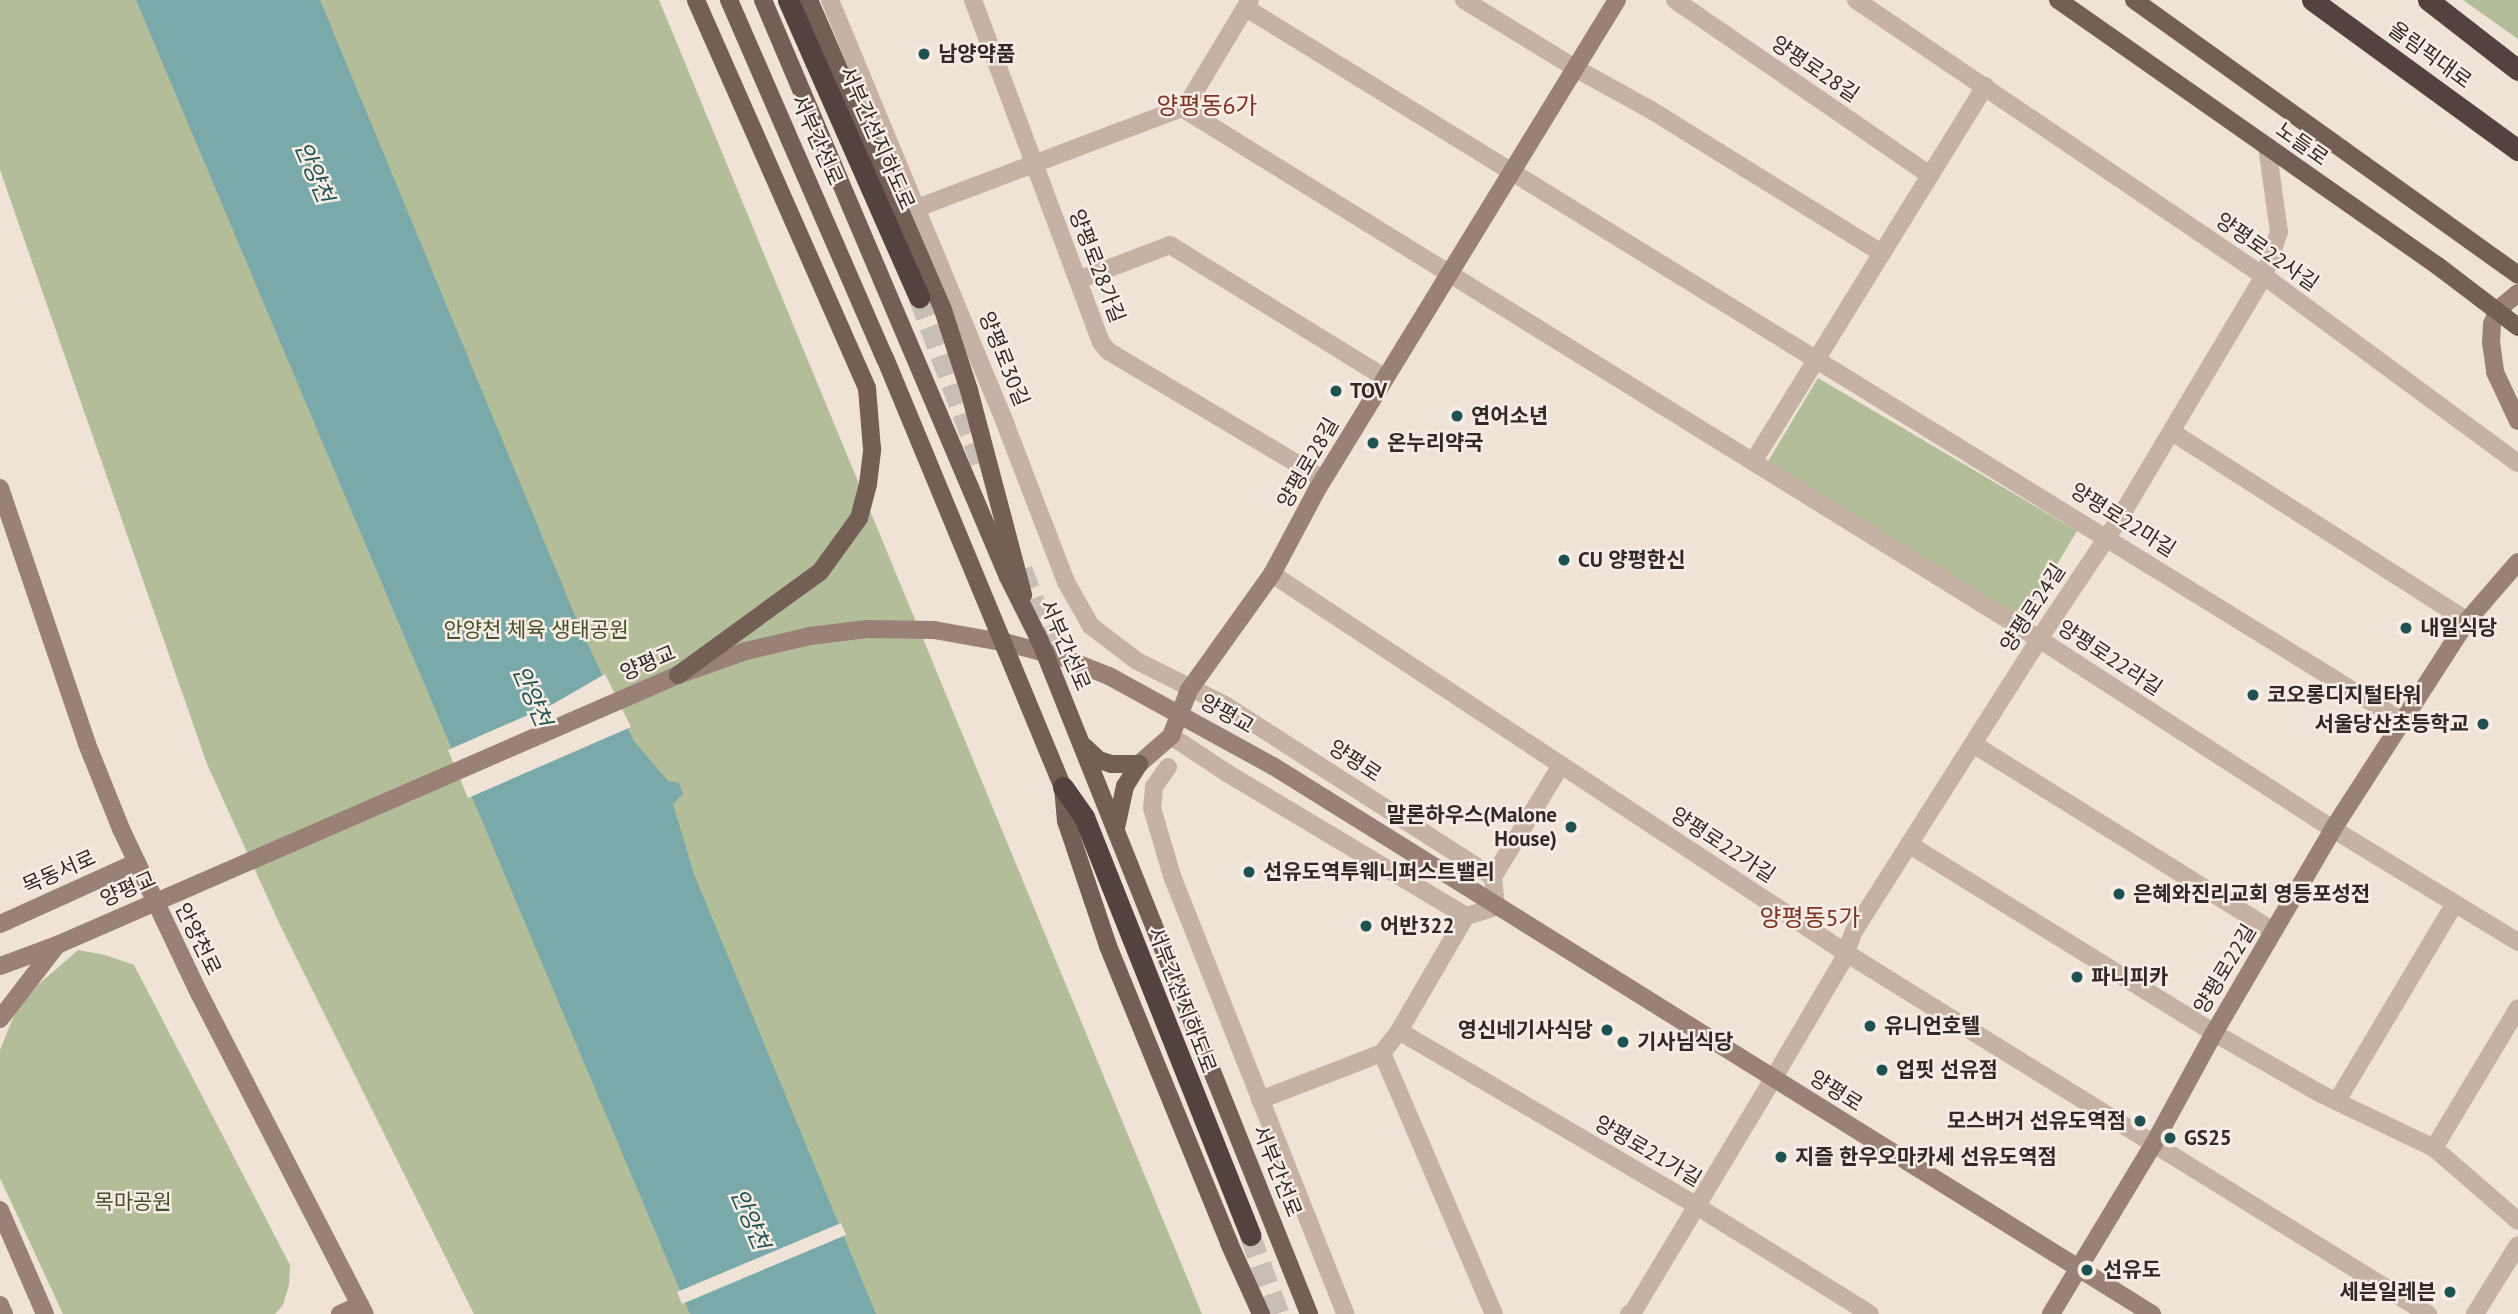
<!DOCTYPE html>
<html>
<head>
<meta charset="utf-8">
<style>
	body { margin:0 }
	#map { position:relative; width:2518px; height:1314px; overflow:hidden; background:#efe3d8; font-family:"PT Sans","Noto Sans KR",sans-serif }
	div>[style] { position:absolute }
	.green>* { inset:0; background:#b3bd99 }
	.water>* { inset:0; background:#79aaa9 }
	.pier>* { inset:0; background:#efe3d8 }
	.highway-tunnel>* { height:21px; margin-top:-10.5px; transform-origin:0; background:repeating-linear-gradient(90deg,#c9beb4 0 21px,transparent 0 31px) }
	.street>* { height:18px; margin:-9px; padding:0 9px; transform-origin:9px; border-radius:9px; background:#c6b2a5 }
	.secondary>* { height:18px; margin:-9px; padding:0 9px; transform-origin:9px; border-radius:9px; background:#998177 }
	.primary>* { height:18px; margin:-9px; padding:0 9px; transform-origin:9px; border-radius:9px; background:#745f57 }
	.highway>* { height:21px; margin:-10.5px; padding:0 10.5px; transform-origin:10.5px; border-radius:10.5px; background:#53423d }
	.dots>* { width:19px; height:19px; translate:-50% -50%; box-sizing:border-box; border:4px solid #f7ede4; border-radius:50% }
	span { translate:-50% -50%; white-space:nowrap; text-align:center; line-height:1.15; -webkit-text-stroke:5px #f7ede4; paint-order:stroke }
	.poi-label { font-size:21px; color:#322926; font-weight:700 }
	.left { translate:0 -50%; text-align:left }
	.right { translate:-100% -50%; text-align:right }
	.street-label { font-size:21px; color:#322926 }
	.park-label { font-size:21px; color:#444f2b }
	.water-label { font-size:23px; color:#1e5151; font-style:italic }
	.quarter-label { font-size:24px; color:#7c3324 }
</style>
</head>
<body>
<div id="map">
	<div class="green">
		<i style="clip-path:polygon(0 0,659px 0,1202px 1314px,474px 1314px,280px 925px,207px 764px,0 170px)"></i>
		<i style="clip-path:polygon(2463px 0,2518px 0,2518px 39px)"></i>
		<i style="clip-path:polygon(1818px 378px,2077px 531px,2023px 621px,1764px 468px)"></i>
		<i style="clip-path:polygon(78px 950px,105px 955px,134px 965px,290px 1265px,289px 1285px,283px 1305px,275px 1314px,63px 1314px,0 1178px,0 1050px,15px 1013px,38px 985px)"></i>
	</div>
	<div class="water">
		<i style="clip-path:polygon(136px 0,320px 0,581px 630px,634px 741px,668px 781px,679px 783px,683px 794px,673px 804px,694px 874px,876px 1314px,690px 1314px)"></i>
	</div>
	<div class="pier">
		<i style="clip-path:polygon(605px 674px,631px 727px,468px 798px,448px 750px,553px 704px)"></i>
		<i style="clip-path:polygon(841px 1223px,846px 1235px,682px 1304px,677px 1292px)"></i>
	</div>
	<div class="highway-tunnel">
		<i style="left:919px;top:297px;width:182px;rotate:69.4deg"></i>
		<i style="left:1022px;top:569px;width:97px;rotate:69.5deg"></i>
		<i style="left:1250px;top:1235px;width:84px;rotate:69.8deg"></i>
	</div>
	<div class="street">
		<i style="left:830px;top:0;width:458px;rotate:67.5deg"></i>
		<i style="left:1005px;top:423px;width:170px;rotate:69deg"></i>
		<i style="left:1066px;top:582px;width:51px;rotate:60.4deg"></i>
		<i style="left:1091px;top:626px;width:58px;rotate:37.3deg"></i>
		<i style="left:1137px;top:661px;width:98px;rotate:26.6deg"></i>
		<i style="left:1225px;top:705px;width:318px;rotate:32.7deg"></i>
		<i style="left:1493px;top:877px;width:30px;rotate:84deg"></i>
		<i style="left:1496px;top:907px;width:31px;rotate:163deg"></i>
		<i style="left:1466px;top:916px;width:279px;rotate:-149.1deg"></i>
		<i style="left:1227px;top:773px;width:67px;rotate:-146.5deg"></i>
		<i style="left:973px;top:0;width:365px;rotate:69.5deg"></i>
		<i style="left:1101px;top:342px;width:11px;rotate:52deg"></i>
		<i style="left:1108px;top:351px;width:250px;rotate:30.8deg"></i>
		<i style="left:1464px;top:0;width:130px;rotate:31.5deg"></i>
		<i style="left:1575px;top:68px;width:87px;rotate:28.9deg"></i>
		<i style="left:1651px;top:110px;width:272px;rotate:31.8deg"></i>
		<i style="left:1675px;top:0;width:309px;rotate:34.5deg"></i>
		<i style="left:1856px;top:0;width:493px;rotate:34.1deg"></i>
		<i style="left:2264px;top:276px;width:315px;rotate:36.4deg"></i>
		<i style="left:1246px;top:8px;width:1360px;rotate:31.66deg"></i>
		<i style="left:1182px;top:108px;width:1008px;rotate:31.78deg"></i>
		<i style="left:2039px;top:639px;width:350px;rotate:32.9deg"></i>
		<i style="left:2333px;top:829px;width:217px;rotate:31.4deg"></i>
		<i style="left:917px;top:208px;width:283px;rotate:-20.7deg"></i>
		<i style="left:1182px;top:108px;width:8px;rotate:-40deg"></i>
		<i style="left:1188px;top:103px;width:120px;rotate:-59deg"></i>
		<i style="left:1078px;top:280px;width:98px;rotate:-20.8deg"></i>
		<i style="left:1170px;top:245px;width:253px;rotate:31.7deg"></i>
		<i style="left:2172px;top:432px;width:350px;rotate:32.6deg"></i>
		<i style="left:1753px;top:462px;width:442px;rotate:-58.3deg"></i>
		<i style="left:1272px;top:574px;width:688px;rotate:33.44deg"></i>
		<i style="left:1846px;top:953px;width:685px;rotate:31.81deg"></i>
		<i style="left:1973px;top:744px;width:354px;rotate:31.9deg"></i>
		<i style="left:1168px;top:767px;width:24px;rotate:125deg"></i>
		<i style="left:1154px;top:787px;width:21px;rotate:95deg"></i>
		<i style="left:1152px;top:808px;width:71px;rotate:73.6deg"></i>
		<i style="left:1172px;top:876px;width:471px;rotate:68.4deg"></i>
		<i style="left:1910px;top:845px;width:357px;rotate:31.7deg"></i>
		<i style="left:2214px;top:1033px;width:123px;rotate:29.7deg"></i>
		<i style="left:2321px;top:1094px;width:125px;rotate:25.5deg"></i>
		<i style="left:2434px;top:1148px;width:111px;rotate:41deg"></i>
		<i style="left:1493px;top:877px;width:131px;rotate:-58.7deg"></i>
		<i style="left:1399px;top:1031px;width:343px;rotate:30.4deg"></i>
		<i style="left:1695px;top:1205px;width:206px;rotate:31.9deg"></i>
		<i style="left:1382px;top:1053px;width:284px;rotate:66.8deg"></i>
		<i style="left:1260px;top:1100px;width:131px;rotate:-21.1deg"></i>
		<i style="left:1382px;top:1053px;width:28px;rotate:-52deg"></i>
		<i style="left:1399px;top:1031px;width:133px;rotate:-59.8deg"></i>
		<i style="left:2337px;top:1101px;width:230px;rotate:-59.2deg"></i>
		<i style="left:2434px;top:1148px;width:163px;rotate:-59deg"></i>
		<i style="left:1629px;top:1314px;width:4px;rotate:-27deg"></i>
		<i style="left:1633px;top:1312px;width:272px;rotate:-59deg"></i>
		<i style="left:1773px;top:1079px;width:136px;rotate:-59.5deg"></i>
		<i style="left:1842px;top:962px;width:33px;rotate:-69deg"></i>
		<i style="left:1854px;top:931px;width:346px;rotate:-57.6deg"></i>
		<i style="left:2039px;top:639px;width:138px;rotate:-56.2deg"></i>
		<i style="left:2116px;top:524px;width:289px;rotate:-59.2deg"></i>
		<i style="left:2264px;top:276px;width:46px;rotate:-71.2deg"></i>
		<i style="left:2279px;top:232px;width:86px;rotate:-98deg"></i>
		<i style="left:2475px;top:1314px;width:81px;rotate:-58.1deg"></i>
	</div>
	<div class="secondary">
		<i style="left:2518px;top:293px;width:26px;rotate:140deg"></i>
		<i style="left:2498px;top:310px;width:15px;rotate:113deg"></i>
		<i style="left:2492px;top:324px;width:18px;rotate:93deg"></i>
		<i style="left:2491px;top:342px;width:30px;rotate:82deg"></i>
		<i style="left:2495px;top:372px;width:54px;rotate:64.9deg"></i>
		<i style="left:0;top:488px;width:270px;rotate:71.2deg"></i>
		<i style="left:87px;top:744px;width:92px;rotate:68.2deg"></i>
		<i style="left:121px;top:829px;width:182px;rotate:64.6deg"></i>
		<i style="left:199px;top:993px;width:361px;rotate:62.7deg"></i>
		<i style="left:1139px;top:764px;width:43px;rotate:-41.2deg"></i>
		<i style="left:1171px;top:736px;width:49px;rotate:-68.6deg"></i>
		<i style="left:1189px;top:690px;width:143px;rotate:-54.4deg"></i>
		<i style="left:1272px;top:574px;width:98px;rotate:-61.9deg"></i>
		<i style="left:1318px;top:488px;width:572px;rotate:-58.5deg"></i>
		<i style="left:0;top:924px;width:150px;rotate:-24.3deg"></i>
		<i style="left:0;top:966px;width:61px;rotate:-20.2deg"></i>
		<i style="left:57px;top:945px;width:677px;rotate:-23.5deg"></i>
		<i style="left:678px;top:675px;width:72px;rotate:-19.4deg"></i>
		<i style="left:746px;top:651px;width:66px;rotate:-13.2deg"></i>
		<i style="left:810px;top:636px;width:57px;rotate:-7deg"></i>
		<i style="left:867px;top:629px;width:67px;rotate:0.9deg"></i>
		<i style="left:934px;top:630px;width:75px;rotate:10deg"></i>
		<i style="left:1008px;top:643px;width:58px;rotate:15deg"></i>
		<i style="left:1064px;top:658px;width:48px;rotate:21.8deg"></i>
		<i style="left:1109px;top:676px;width:187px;rotate:28.8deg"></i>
		<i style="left:1273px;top:766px;width:1036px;rotate:31.94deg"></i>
		<i style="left:0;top:1019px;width:93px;rotate:-52.4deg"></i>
		<i style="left:0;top:1210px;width:113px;rotate:66.6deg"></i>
		<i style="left:0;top:1305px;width:10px;rotate:66deg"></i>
		<i style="left:340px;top:1314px;width:22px;rotate:-24deg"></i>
		<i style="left:2051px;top:1314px;width:197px;rotate:-58.9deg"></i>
		<i style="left:2153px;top:1145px;width:128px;rotate:-61.4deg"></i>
		<i style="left:2214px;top:1033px;width:236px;rotate:-59.7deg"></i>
		<i style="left:2333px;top:829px;width:247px;rotate:-57.2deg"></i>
		<i style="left:2467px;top:621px;width:78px;rotate:-49.2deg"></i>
	</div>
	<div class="primary">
		<i style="left:729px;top:0;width:391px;rotate:66.5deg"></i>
		<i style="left:885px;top:358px;width:464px;rotate:67.5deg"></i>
		<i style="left:1063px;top:787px;width:34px;rotate:85deg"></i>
		<i style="left:1066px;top:821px;width:132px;rotate:71.4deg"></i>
		<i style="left:1108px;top:946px;width:321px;rotate:67.8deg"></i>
		<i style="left:1229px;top:1243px;width:78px;rotate:65.7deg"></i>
		<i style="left:763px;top:0;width:627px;rotate:66.99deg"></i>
		<i style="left:1008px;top:577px;width:72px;rotate:63.4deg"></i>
		<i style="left:1040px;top:641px;width:725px;rotate:68.21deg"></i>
		<i style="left:809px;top:0;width:338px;rotate:66.6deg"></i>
		<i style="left:943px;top:310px;width:84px;rotate:72deg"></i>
		<i style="left:969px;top:390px;width:212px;rotate:75.2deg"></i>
		<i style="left:2058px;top:0;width:464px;rotate:35deg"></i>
		<i style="left:2438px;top:266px;width:101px;rotate:37.3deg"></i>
		<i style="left:2134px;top:0;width:472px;rotate:35.6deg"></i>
		<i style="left:678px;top:675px;width:175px;rotate:-36deg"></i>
		<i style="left:820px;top:572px;width:67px;rotate:-54.2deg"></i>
		<i style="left:859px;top:518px;width:35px;rotate:-75deg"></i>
		<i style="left:868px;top:484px;width:35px;rotate:-83deg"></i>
		<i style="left:872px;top:449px;width:61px;rotate:-94.7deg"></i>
		<i style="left:867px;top:388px;width:424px;rotate:-113.8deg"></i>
		<i style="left:1085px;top:747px;width:19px;rotate:43deg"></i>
		<i style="left:1099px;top:760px;width:13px;rotate:18deg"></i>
		<i style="left:1111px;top:764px;width:28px"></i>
		<i style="left:1139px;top:764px;width:26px;rotate:122deg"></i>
		<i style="left:1125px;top:786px;width:43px;rotate:102.1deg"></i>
	</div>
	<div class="highway">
		<i style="left:788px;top:0;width:325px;rotate:66.2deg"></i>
		<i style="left:2312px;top:0;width:255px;rotate:36.1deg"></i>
		<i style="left:2428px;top:0;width:114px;rotate:37.9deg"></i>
		<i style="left:1063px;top:787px;width:37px;rotate:55deg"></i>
		<i style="left:1084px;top:817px;width:450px;rotate:68.3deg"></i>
	</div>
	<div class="dots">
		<i style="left:924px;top:54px;background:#1e5151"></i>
		<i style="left:1336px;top:391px;background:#1e5151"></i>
		<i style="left:1457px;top:416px;background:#1e5151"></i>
		<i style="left:1373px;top:443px;background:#1e5151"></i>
		<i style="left:1564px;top:560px;background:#1e5151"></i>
		<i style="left:2406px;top:628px;background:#1e5151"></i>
		<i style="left:2253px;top:695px;background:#1e5151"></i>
		<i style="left:2483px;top:724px;background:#1e5151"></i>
		<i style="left:1571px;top:827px;background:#1e5151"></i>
		<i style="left:1249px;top:872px;background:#1e5151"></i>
		<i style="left:2119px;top:894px;background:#1e5151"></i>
		<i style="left:1366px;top:926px;background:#1e5151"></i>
		<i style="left:2077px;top:977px;background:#1e5151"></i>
		<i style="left:1870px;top:1026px;background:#1e5151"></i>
		<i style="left:1607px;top:1030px;background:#1e5151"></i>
		<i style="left:1623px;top:1042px;background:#1e5151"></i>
		<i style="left:1882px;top:1070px;background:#1e5151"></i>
		<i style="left:2140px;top:1121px;background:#1e5151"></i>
		<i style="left:2170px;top:1138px;background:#1e5151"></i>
		<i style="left:1781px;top:1157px;background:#1e5151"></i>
		<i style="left:2087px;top:1270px;background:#1e5151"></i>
		<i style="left:2450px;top:1292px;background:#1e5151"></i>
	</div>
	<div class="poi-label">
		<span class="left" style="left:938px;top:54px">남양약품</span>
		<span class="left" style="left:1350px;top:391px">TOV</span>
		<span class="left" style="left:1471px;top:416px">연어소년</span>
		<span class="left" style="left:1387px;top:443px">온누리약국</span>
		<span class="left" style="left:1578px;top:560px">CU 양평한신</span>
		<span class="left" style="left:2420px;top:628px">내일식당</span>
		<span class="left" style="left:2267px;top:695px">코오롱디지털타워</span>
		<span class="right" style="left:2469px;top:724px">서울당산초등학교</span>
		<span class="right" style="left:1557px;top:827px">말론하우스(Malone<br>House)</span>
		<span class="left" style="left:1263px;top:872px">선유도역투웨니퍼스트밸리</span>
		<span class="left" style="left:2133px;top:894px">은혜와진리교회 영등포성전</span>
		<span class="left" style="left:1380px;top:926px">어반322</span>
		<span class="left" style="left:2091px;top:977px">파니피카</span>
		<span class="left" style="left:1884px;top:1026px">유니언호텔</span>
		<span class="right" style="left:1593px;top:1030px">영신네기사식당</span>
		<span class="left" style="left:1637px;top:1042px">기사님식당</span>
		<span class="left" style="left:1896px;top:1070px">업핏 선유점</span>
		<span class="right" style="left:2126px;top:1121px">모스버거 선유도역점</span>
		<span class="left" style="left:2184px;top:1138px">GS25</span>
		<span class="left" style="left:1795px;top:1157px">지즐 한우오마카세 선유도역점</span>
		<span class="left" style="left:2103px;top:1270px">선유도</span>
		<span class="right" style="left:2436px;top:1292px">세븐일레븐</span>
	</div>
	<div class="street-label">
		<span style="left:2430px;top:55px;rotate:36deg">올림픽대로</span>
		<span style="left:1815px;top:69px;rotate:34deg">양평로28길</span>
		<span style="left:877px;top:138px;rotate:66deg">서부간선지하도로</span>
		<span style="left:817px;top:140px;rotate:66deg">서부간선로</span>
		<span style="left:2302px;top:144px;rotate:35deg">노들로</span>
		<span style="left:2267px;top:252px;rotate:35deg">양평로22사길</span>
		<span style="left:1097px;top:266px;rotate:69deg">양평로28가길</span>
		<span style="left:1004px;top:359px;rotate:68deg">양평로30길</span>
		<span style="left:1308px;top:463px;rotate:-60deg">양평로28길</span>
		<span style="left:2123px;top:520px;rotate:32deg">양평로22마길</span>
		<span style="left:2033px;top:608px;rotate:-57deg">양평로24길</span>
		<span style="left:1065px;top:645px;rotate:67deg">서부간선로</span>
		<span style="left:2110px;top:658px;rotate:33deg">양평로22라길</span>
		<span style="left:648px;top:663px;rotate:-23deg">양평교</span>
		<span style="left:1227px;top:714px;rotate:29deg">양평교</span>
		<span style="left:1355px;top:761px;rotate:33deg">양평로</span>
		<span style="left:1723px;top:845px;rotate:33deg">양평로22가길</span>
		<span style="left:59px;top:872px;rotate:-24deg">목동서로</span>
		<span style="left:128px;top:889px;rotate:-24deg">양평교</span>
		<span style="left:198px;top:939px;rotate:64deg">안양천로</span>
		<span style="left:2225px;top:969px;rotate:-59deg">양평로22길</span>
		<span style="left:1182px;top:1000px;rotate:69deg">서부간선지하도로</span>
		<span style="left:1836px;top:1091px;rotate:32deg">양평로</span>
		<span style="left:1648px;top:1151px;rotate:30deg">양평로21가길</span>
		<span style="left:1277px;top:1171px;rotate:68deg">서부간선로</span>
	</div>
	<div class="park-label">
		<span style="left:536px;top:630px">안양천 체육 생태공원</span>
		<span style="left:133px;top:1202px">목마공원</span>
	</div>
	<div class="water-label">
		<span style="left:314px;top:172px;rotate:67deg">안양천</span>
		<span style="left:532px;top:696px;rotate:67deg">안양천</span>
		<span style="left:750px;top:1219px;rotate:67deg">안양천</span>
	</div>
	<div class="quarter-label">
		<span style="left:1207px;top:106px">양평동6가</span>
		<span style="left:1810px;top:918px">양평동5가</span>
	</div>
</div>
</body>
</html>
